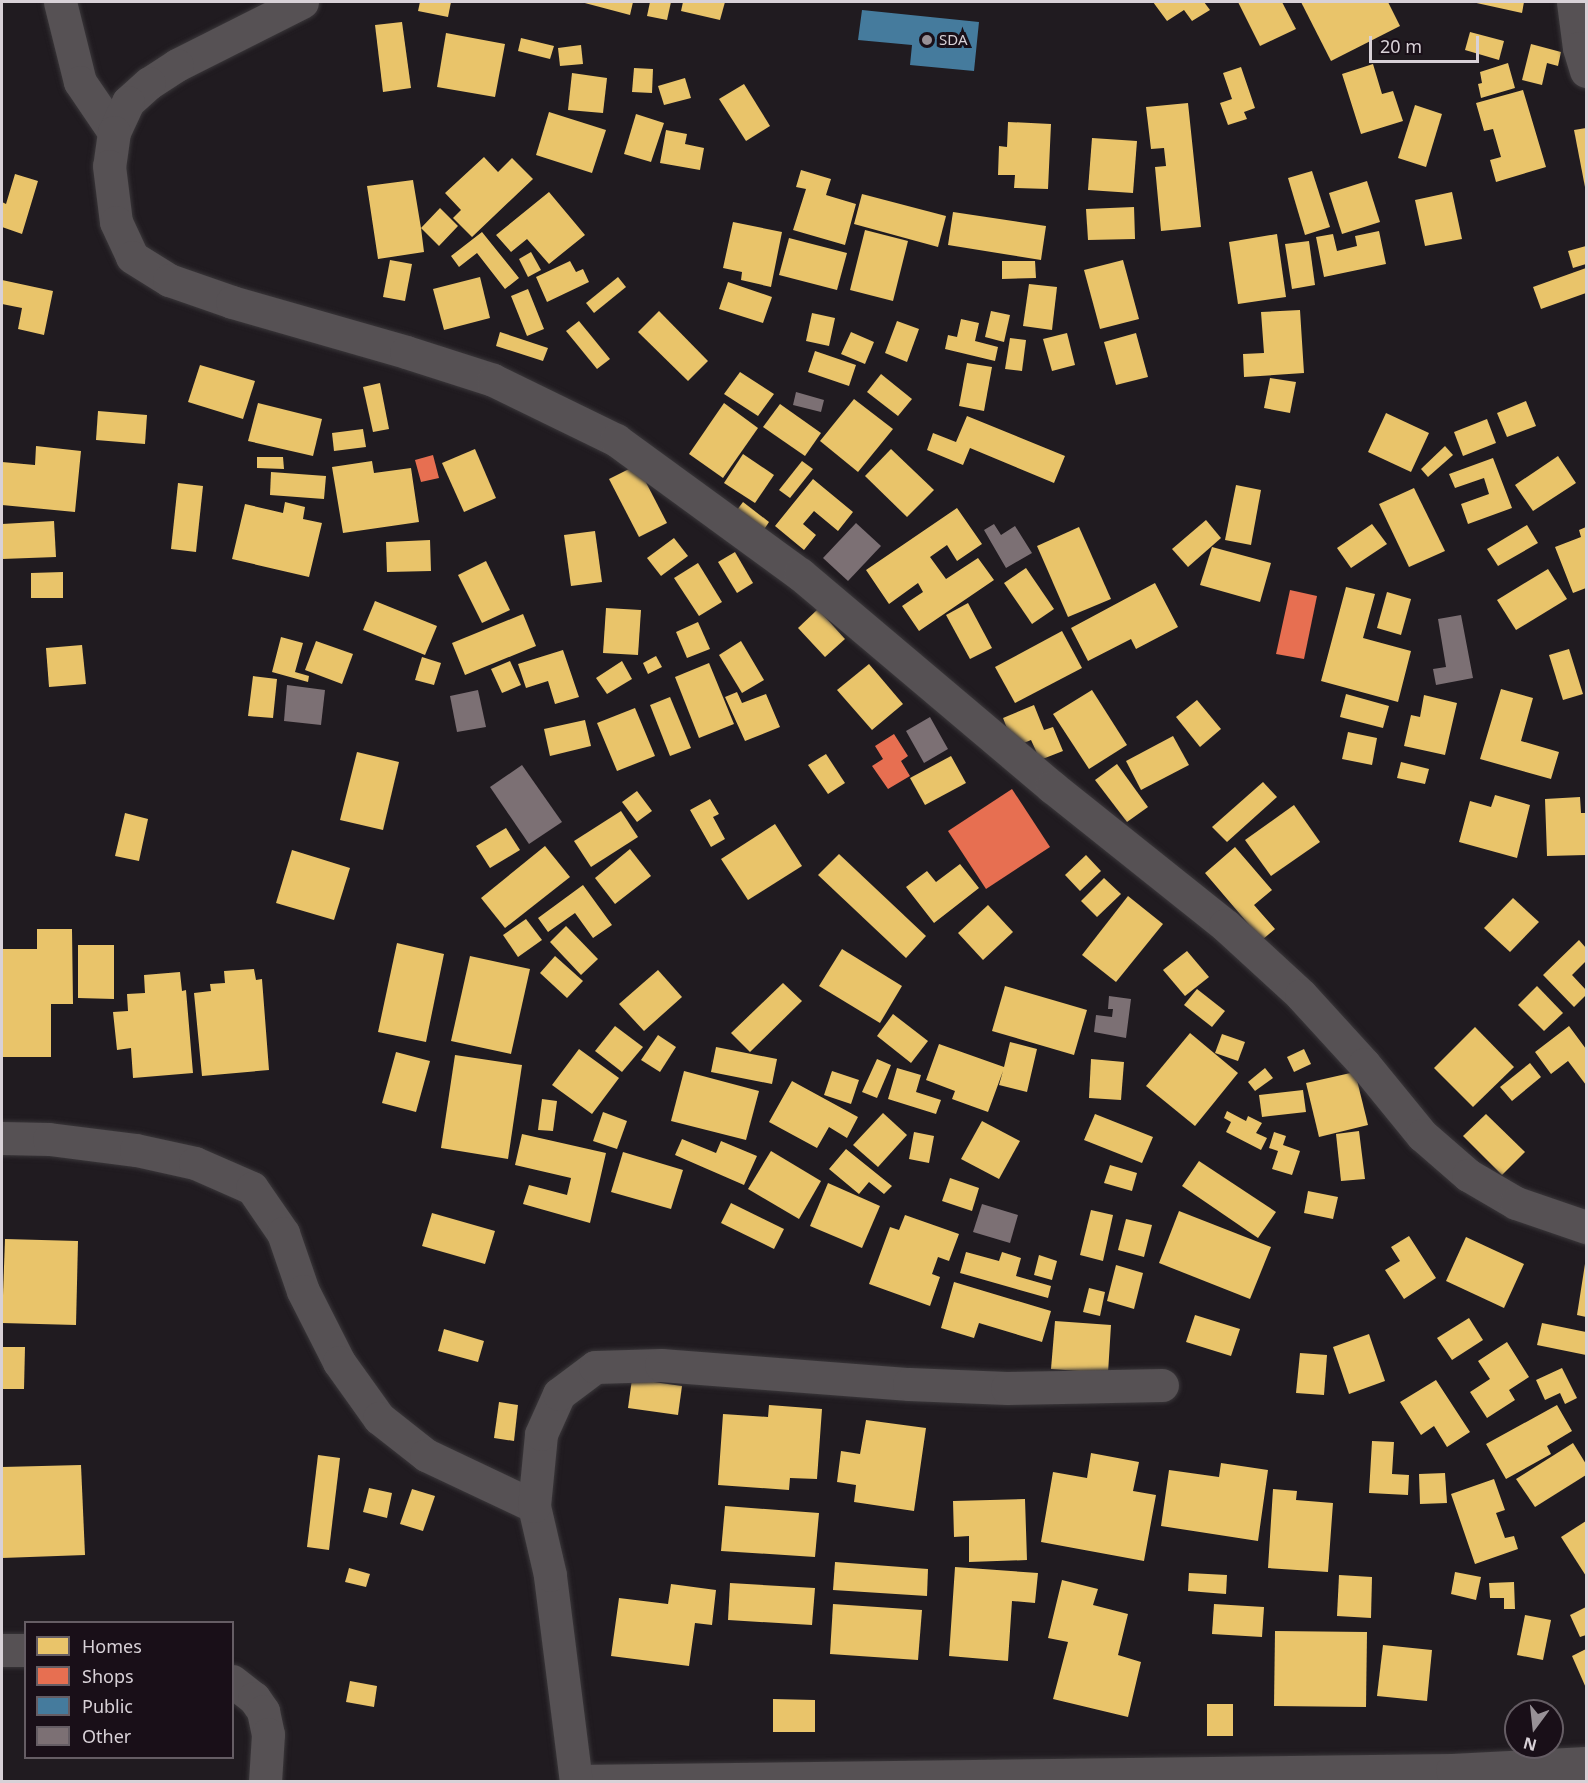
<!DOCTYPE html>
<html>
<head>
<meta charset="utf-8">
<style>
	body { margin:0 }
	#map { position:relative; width:1588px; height:1783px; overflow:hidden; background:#201b20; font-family:"Noto Sans",sans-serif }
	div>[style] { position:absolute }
	.homes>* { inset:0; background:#e9c46a }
	.shops>* { inset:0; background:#e76f51 }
	.public>* { inset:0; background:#457b9d }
	.building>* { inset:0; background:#7c7074 }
	.roads { filter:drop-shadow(0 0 2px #3a373a) drop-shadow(0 0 2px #3a373a) }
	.street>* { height:33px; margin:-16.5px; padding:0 16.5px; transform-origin:16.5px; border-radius:16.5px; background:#565154 }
	.dots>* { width:16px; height:16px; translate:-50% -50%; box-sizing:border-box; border:3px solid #190f18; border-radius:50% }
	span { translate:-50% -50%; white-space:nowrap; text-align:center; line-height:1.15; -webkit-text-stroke:6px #190f18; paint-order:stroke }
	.poi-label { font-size:15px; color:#d8d1d7 }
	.left { translate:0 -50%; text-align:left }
	.frame { position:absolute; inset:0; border:3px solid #d8d1d7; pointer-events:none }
	.legend { position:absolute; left:24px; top:1621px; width:210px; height:138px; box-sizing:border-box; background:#190f18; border:2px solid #655d64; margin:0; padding:8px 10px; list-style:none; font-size:18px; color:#d8d1d7 }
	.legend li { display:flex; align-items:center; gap:12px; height:30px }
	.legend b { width:30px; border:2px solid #655d64 }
	.north { position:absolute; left:1504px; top:1699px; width:60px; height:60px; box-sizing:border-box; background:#190f18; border:2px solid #655d64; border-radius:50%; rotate:195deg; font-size:16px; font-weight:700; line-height:24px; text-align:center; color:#d8d1d7 }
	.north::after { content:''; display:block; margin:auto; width:21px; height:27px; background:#989197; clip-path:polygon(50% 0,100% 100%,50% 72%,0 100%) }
	.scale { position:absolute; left:1369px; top:36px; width:110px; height:27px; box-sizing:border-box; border:3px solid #d8d1d7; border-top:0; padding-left:8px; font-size:18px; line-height:21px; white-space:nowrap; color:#d8d1d7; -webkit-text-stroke:4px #190f18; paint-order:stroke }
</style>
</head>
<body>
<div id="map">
	<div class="homes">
		<i style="clip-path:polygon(420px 2px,451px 2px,448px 17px,418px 11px)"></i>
		<i style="clip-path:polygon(581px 2px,633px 2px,630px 15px)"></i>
		<i style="clip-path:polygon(650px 2px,671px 2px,667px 20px,647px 16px)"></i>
		<i style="clip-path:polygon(683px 2px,725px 2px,720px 20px,681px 11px)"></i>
		<i style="clip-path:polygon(1153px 2px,1204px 2px,1210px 10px,1192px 21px,1184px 10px,1167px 21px)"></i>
		<i style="clip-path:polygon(1238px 2px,1282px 2px,1296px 29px,1260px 46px)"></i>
		<i style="clip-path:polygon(1301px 2px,1388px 2px,1400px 26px,1331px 61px)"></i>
		<i style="clip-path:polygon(1472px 2px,1524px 2px,1522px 13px)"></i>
		<i style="clip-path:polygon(402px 22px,411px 88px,383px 92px,375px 25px)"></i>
		<i style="clip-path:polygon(1470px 32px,1504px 41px,1499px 60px,1465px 50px)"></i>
		<i style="clip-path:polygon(446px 33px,505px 44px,495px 97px,437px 87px)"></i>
		<i style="clip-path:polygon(521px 38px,554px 46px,550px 59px,518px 51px)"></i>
		<i style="clip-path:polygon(1531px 44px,1561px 52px,1558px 66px,1547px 63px,1542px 85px,1522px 80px)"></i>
		<i style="clip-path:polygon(581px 45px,583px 64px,560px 66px,558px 48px)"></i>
		<i style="clip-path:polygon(1508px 63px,1515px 88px,1481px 98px,1478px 84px,1482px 83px,1480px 72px)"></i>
		<i style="clip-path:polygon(1373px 64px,1382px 94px,1393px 91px,1403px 121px,1361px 134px,1342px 74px)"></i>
		<i style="clip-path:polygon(1241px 67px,1255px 108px,1244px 112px,1247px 119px,1228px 125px,1220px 103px,1232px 99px,1223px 73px)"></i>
		<i style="clip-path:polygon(634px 68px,653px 69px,652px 93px,632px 92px)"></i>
		<i style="clip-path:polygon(572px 73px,607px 78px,603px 113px,568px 110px)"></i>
		<i style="clip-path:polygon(685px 78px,691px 98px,664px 105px,658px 86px)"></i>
		<i style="clip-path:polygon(744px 84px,770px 126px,746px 141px,719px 99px)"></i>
		<i style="clip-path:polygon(1523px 90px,1546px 167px,1496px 182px,1490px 160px,1501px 157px,1493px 129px,1484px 131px,1476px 103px)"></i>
		<i style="clip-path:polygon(1188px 103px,1201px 227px,1161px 231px,1155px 167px,1166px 166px,1164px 148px,1151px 149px,1146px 107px)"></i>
		<i style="clip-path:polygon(1415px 105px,1442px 114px,1426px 167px,1398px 158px)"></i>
		<i style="clip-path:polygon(549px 112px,606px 130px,592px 173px,536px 155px)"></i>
		<i style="clip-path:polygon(636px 114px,664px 123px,651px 162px,624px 154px)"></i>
		<i style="clip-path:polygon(1008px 122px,1051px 124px,1048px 189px,1014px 188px,1015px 175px,998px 175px,999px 146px,1007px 147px)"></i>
		<i style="clip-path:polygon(1586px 128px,1586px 187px,1585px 187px,1574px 130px)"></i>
		<i style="clip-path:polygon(666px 130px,687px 134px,685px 144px,704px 148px,700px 170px,660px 163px)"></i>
		<i style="clip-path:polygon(1092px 138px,1137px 141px,1133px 193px,1088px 190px)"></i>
		<i style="clip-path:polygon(484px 157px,498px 172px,512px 158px,533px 179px,472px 237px,453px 218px,461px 210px,445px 193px)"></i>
		<i style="clip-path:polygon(801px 170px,831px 179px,826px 195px,856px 204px,845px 245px,793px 230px,806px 189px,796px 187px)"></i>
		<i style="clip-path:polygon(1312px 171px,1330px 227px,1305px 235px,1288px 178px)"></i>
		<i style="clip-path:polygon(15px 174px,38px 181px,22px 234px,2px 227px,2px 202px,6px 204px)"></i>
		<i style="clip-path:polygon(413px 180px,421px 228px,440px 208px,458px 226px,439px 246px,421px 228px,424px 252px,378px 259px,367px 186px)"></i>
		<i style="clip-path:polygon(1367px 181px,1380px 222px,1342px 234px,1329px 193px)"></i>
		<i style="clip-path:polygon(549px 192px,585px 235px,549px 264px,527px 239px,511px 252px,496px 235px)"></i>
		<i style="clip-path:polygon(1452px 192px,1462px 239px,1425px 246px,1415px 200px)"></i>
		<i style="clip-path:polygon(862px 194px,946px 216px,938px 247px,854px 224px)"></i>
		<i style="clip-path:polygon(1134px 207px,1135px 239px,1088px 240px,1086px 209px)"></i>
		<i style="clip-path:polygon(953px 212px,1046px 226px,1041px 260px,948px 245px)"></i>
		<i style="clip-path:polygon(733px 222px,782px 232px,771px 287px,741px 280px,742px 272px,723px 268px)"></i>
		<i style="clip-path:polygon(865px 230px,908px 241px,893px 301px,850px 290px)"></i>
		<i style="clip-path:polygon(1379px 231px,1386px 264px,1324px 277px,1316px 237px,1333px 234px,1337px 251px,1357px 246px,1355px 236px)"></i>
		<i style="clip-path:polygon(482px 232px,519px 278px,505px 289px,477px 253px,459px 267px,451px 256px)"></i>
		<i style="clip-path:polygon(1277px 234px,1286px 297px,1238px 304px,1229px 242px)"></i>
		<i style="clip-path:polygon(789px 238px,847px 253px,837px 290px,779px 275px)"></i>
		<i style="clip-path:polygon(1309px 241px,1315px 285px,1292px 289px,1285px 244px)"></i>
		<i style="clip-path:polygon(1586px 246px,1586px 264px,1573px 268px,1568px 251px)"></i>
		<i style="clip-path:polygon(531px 252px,541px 270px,528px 277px,519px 259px)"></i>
		<i style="clip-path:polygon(390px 260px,412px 264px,405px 301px,383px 297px)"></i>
		<i style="clip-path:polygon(1123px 260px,1139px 319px,1100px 329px,1084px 270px)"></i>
		<i style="clip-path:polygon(570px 261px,576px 272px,583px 269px,589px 282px,547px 302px,536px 277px)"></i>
		<i style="clip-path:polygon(1002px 261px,1035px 261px,1036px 278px,1002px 279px)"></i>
		<i style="clip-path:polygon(1586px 268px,1586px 293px,1541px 309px,1533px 287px)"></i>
		<i style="clip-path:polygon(480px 277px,490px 318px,444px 330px,433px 289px)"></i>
		<i style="clip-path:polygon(618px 277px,626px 287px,594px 313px,586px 303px)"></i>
		<i style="clip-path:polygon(2px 280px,53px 291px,44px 335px,18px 329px,22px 308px,2px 304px)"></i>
		<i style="clip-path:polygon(728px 282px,772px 297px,763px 323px,719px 309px)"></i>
		<i style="clip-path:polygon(1029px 284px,1057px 287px,1052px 330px,1023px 326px)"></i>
		<i style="clip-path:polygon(528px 289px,544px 329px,527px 336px,511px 296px)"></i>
		<i style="clip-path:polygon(1300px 310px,1304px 373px,1244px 377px,1243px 354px,1264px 353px,1261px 312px)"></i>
		<i style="clip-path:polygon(659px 311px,708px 361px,688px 381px,638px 332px)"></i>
		<i style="clip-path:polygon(991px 311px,1010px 315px,1004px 342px,985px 337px)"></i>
		<i style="clip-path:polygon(812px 313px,835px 318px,829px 346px,806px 341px)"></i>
		<i style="clip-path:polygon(961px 319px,979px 323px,975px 341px,998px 347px,995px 361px,945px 349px,948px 335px,957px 337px)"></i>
		<i style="clip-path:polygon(579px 321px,610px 359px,597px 369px,566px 331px)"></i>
		<i style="clip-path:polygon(897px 321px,919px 329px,907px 362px,885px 353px)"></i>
		<i style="clip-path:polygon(500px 332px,548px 348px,543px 361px,496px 346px)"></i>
		<i style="clip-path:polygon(851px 332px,874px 342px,865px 364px,841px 354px)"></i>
		<i style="clip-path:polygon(1067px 333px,1075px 365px,1052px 371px,1043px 339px)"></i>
		<i style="clip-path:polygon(1136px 333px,1148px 377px,1116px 385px,1104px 342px)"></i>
		<i style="clip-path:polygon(1010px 338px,1026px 340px,1022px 371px,1005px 369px)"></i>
		<i style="clip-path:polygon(815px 351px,856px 365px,849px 386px,808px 372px)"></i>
		<i style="clip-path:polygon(967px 363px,992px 367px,984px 411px,959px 406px)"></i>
		<i style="clip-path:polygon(200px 365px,255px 381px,243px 419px,188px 402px)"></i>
		<i style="clip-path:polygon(740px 372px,774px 394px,758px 416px,724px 394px)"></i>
		<i style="clip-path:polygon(881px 374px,912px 399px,898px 416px,867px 392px)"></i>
		<i style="clip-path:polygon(1270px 378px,1296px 382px,1290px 413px,1264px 408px)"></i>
		<i style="clip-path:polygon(380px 383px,389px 429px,373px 432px,363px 387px)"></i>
		<i style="clip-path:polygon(854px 399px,893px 429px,858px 472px,820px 441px)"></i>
		<i style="clip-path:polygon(1526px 401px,1536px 426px,1507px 437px,1497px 413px)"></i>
		<i style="clip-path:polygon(258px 403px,322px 419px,313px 456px,248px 441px)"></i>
		<i style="clip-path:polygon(724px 403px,758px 428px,723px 478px,689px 454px)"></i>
		<i style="clip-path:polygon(780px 404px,821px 433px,805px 456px,763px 427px)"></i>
		<i style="clip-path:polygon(98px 411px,147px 415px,145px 444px,96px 440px)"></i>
		<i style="clip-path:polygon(1386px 413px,1429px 433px,1411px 472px,1368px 452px)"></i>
		<i style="clip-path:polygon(967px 416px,1065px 456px,1054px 483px,970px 448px,963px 465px,927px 450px,933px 433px,956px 442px)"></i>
		<i style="clip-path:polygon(1487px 419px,1496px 443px,1463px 456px,1454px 432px)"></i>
		<i style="clip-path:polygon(363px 429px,366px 447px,334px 451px,332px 433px)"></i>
		<i style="clip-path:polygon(36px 446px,81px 451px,75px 512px,2px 505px,2px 462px,35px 465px)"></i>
		<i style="clip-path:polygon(1445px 446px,1453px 455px,1428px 477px,1421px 469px)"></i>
		<i style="clip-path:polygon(475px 449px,496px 498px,464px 512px,442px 463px)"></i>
		<i style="clip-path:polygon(891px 449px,934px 490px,907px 517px,865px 476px)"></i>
		<i style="clip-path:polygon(743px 454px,774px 475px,755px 503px,724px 483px)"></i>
		<i style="clip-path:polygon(1558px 456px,1576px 483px,1533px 511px,1515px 485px)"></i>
		<i style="clip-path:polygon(257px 457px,283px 457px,284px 469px,257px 468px)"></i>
		<i style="clip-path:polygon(1493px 458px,1512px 508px,1468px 524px,1461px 504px,1489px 494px,1484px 478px,1455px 488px,1449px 474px)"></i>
		<i style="clip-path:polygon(372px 461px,374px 473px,411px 468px,419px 522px,343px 533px,332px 467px)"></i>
		<i style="clip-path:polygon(802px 461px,813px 469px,790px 498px,779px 490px)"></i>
		<i style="clip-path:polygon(637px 465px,667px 523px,639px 537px,609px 479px)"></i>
		<i style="clip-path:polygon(271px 472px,326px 476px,324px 499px,270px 495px)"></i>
		<i style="clip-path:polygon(813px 479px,853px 512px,838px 531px,814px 511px,803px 524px,816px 535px,804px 550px,775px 526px)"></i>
		<i style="clip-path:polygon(178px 483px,203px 486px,196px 552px,171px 549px)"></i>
		<i style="clip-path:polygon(1236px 485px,1261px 490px,1251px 545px,1225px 540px)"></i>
		<i style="clip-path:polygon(1414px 488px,1445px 551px,1409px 567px,1379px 504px)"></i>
		<i style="clip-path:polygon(285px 502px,305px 507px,303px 519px,322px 523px,309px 577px,232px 559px,245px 504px,283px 513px)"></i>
		<i style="clip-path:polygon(743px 502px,769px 522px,761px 534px,734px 514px)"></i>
		<i style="clip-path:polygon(957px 508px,982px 544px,957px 561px,947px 545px,930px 557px,946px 579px,978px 558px,994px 580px,919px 631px,902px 606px,923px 592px,918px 583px,889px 604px,866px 570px)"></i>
		<i style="clip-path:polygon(1206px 520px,1221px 538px,1188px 567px,1172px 549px)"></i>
		<i style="clip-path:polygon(54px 521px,56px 557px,2px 559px,2px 524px)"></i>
		<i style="clip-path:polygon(1372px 524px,1387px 544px,1351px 568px,1337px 548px)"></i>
		<i style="clip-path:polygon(1527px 525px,1538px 543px,1498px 566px,1487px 549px)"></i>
		<i style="clip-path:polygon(1079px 527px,1111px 599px,1068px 617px,1037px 546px)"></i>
		<i style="clip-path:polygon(1586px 527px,1586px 588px,1573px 593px,1555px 547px,1581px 537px,1579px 530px)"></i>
		<i style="clip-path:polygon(595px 531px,602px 582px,571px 586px,564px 535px)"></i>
		<i style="clip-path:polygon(674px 538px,688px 556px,661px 576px,647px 558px)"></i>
		<i style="clip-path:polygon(430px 540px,431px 571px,387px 572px,386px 542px)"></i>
		<i style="clip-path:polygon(1212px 547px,1271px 563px,1260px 602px,1200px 585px)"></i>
		<i style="clip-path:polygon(735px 552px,753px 583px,737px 593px,718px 562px)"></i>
		<i style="clip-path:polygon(486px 561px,510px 610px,482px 623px,458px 575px)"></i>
		<i style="clip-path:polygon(698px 563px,722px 602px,699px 616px,674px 578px)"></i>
		<i style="clip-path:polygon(1026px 568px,1054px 609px,1032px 624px,1004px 583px)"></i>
		<i style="clip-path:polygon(1548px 569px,1567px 599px,1516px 630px,1497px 600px)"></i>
		<i style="clip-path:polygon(63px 572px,63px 598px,31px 598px,31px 573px)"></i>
		<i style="clip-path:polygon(1155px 583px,1178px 627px,1136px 649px,1131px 639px,1088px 661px,1071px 628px)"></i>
		<i style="clip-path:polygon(1346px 587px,1375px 594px,1363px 638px,1411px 651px,1398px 702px,1321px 681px)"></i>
		<i style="clip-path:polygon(1387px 592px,1411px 599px,1401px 635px,1377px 628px)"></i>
		<i style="clip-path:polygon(375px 601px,437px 626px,425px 655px,363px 630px)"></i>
		<i style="clip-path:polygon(968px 603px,992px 648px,970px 659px,946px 615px)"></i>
		<i style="clip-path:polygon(606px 608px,641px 610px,638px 655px,603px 653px)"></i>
		<i style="clip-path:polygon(818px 609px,845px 639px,825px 657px,798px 628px)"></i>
		<i style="clip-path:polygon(523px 614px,536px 646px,465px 675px,452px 643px)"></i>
		<i style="clip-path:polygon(698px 622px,710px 649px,687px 658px,676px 632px)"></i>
		<i style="clip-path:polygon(1062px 631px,1082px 668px,1015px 703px,995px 667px)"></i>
		<i style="clip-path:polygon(281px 637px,303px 643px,295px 672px,309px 676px,308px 682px,272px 672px)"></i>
		<i style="clip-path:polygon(316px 641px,353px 654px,342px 684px,305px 670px)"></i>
		<i style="clip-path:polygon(741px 641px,764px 680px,742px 693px,719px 655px)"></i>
		<i style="clip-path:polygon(82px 645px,86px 684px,49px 687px,46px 648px)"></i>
		<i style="clip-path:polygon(1569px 649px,1583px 694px,1563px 700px,1549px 655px)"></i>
		<i style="clip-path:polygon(563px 650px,579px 697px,555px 704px,548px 681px,526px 688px,518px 664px)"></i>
		<i style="clip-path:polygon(656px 656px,662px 667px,648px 674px,643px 663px)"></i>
		<i style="clip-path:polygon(422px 657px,441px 663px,434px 685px,415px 680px)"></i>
		<i style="clip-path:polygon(510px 661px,521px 685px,502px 693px,491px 669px)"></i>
		<i style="clip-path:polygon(622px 661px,632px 679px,607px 694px,596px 678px)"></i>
		<i style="clip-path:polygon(709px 663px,734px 724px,699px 738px,675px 677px)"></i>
		<i style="clip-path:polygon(869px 664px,903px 704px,872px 730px,837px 690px)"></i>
		<i style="clip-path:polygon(253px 676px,277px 679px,273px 718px,248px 716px)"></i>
		<i style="clip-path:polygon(1501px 689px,1533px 698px,1521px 741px,1559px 752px,1551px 779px,1480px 759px)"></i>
		<i style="clip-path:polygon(1092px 690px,1127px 745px,1089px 769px,1053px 714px)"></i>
		<i style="clip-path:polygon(737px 692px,742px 703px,766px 694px,780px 727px,745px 741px,725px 697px)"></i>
		<i style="clip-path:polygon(1346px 694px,1389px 706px,1383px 728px,1340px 717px)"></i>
		<i style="clip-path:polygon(1424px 695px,1457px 703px,1445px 755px,1404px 746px,1411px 715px,1420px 717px)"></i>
		<i style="clip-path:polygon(670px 697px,691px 748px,670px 756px,650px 705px)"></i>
		<i style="clip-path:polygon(1197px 700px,1221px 729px,1200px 747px,1176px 717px)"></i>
		<i style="clip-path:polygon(1034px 705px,1044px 730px,1053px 727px,1063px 751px,1040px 760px,1031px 740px,1014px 747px,1003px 718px)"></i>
		<i style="clip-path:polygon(635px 708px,655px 756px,617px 771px,597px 723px)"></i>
		<i style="clip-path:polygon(585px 720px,591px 746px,550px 756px,544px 729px)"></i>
		<i style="clip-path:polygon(1348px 732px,1377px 738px,1372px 765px,1342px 759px)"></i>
		<i style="clip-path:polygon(1173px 736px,1189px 765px,1141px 790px,1126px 761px)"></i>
		<i style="clip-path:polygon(357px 752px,399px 762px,383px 830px,340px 820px)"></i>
		<i style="clip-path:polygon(826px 754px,845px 783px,828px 794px,808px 765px)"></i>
		<i style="clip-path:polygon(951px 756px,966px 783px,925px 805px,910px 778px)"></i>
		<i style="clip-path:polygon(1401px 762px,1429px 769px,1425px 784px,1397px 778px)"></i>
		<i style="clip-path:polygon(1117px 764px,1148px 807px,1127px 822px,1095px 780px)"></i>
		<i style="clip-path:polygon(1263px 782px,1277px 797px,1227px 842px,1212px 827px)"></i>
		<i style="clip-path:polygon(637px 791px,652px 811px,637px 822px,622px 802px)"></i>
		<i style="clip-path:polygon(1495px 795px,1530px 805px,1517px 858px,1459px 842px,1470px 801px,1491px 807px)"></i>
		<i style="clip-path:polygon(1580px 797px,1581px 813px,1586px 813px,1586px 855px,1547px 856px,1545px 799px)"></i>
		<i style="clip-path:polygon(710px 799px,719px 814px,713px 817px,725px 839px,711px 847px,690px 810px)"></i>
		<i style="clip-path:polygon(1294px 805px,1320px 842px,1271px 876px,1245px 840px)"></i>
		<i style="clip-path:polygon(621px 811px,638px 837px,591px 867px,574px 841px)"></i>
		<i style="clip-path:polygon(125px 813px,148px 819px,139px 861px,115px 856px)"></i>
		<i style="clip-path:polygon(775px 824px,802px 866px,748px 900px,721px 859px)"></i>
		<i style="clip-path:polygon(506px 828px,520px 850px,490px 868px,476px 846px)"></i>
		<i style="clip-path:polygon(545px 846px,570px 877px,505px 928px,481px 898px)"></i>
		<i style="clip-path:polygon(1235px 847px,1272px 890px,1254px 905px,1275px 929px,1262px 940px,1205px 873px)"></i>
		<i style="clip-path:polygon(630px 849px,651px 876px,615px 904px,595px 878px)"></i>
		<i style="clip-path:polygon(292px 850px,350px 868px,334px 920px,276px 903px)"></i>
		<i style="clip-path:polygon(839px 854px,926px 936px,906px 958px,818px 875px)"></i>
		<i style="clip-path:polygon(1086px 855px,1101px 871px,1080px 891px,1065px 875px)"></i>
		<i style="clip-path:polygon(960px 864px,979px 888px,934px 923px,906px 887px,927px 871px,936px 882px)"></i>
		<i style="clip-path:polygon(1104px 878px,1121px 894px,1097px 917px,1081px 901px)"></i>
		<i style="clip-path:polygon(583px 885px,612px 925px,593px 938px,575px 913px,548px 932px,538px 918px)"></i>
		<i style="clip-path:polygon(1128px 896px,1163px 924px,1116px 982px,1082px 955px)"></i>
		<i style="clip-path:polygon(1513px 898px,1539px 922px,1510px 952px,1484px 928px)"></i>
		<i style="clip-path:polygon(988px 905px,1013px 932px,983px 960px,958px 933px)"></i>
		<i style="clip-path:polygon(526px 919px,542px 940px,518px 957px,503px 935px)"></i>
		<i style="clip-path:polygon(566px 926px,598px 959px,581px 975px,550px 942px)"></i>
		<i style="clip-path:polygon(37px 929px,72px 929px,73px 1004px,51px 1004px,51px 1057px,2px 1057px,2px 949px,37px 949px)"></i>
		<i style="clip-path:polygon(1579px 940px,1586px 948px,1586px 961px,1572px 975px,1586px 990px,1586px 995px,1574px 1007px,1543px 975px)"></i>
		<i style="clip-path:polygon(397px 943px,444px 954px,426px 1042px,378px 1032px)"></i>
		<i style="clip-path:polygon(78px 945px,114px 945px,114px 999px,78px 998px)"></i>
		<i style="clip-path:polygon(842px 949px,902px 986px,880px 1023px,819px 986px)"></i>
		<i style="clip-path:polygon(1187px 951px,1209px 977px,1185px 996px,1163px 970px)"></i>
		<i style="clip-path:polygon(470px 956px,530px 969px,511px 1054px,451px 1041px)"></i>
		<i style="clip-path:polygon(555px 956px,583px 981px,567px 998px,540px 973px)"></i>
		<i style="clip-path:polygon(254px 969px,256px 980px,262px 979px,269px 1070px,202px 1076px,194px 993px,211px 991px,210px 984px,225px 983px,224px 971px)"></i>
		<i style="clip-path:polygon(658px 970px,682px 997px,644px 1031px,619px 1004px)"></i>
		<i style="clip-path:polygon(180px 972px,182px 991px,186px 990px,193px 1073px,133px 1078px,131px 1048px,117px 1050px,113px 1012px,128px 1011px,127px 994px,145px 993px,144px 975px)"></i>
		<i style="clip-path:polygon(783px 983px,802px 1001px,750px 1052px,731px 1033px)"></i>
		<i style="clip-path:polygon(1005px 986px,1087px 1010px,1074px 1055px,992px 1031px)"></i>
		<i style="clip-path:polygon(1537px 986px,1563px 1013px,1544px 1031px,1518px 1005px)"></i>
		<i style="clip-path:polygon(1197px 989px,1225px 1011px,1212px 1027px,1184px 1005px)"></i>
		<i style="clip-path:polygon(893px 1014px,928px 1041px,911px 1063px,877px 1036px)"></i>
		<i style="clip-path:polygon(615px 1026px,643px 1047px,622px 1072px,595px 1051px)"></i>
		<i style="clip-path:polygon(1569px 1026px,1586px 1049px,1586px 1085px,1568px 1061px,1551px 1074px,1535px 1052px)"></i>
		<i style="clip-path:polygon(1475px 1027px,1514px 1067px,1473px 1107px,1434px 1068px)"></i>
		<i style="clip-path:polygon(1190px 1033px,1238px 1073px,1195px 1126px,1146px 1086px)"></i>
		<i style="clip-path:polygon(1222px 1034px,1245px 1042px,1238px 1061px,1215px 1053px)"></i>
		<i style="clip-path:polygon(658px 1035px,676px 1047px,660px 1072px,641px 1060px)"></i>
		<i style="clip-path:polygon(1010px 1042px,1037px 1049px,1027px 1092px,999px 1085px,1003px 1071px,988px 1112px,952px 1099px,955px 1091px,926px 1080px,939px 1044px,1004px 1067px)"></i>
		<i style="clip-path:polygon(716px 1047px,777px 1059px,772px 1084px,711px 1072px)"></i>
		<i style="clip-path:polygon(579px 1049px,619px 1078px,592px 1114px,552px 1085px)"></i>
		<i style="clip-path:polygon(1304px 1049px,1311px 1064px,1294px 1072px,1287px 1057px)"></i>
		<i style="clip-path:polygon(396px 1052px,430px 1061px,416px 1112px,382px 1103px)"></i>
		<i style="clip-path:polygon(455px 1055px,522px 1065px,508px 1159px,441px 1148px)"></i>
		<i style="clip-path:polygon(877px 1059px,891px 1065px,877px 1098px,862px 1092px)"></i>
		<i style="clip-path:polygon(1091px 1059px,1124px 1062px,1121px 1100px,1089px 1098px)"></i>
		<i style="clip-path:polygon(1530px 1063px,1541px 1077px,1512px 1101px,1500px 1087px)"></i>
		<i style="clip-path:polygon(897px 1068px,921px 1075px,916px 1092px,941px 1100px,936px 1114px,888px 1099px)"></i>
		<i style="clip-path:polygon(1265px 1068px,1273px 1078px,1255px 1091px,1248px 1082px)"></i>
		<i style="clip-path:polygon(684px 1071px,759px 1091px,746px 1140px,671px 1121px)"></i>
		<i style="clip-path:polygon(832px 1071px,859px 1080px,851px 1104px,824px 1095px)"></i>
		<i style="clip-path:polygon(1355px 1072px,1368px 1125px,1319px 1137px,1306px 1083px)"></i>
		<i style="clip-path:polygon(792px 1081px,858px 1117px,847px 1138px,829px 1127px,817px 1148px,769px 1122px)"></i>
		<i style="clip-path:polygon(1303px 1090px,1306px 1112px,1262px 1117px,1259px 1095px)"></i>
		<i style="clip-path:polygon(542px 1099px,557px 1101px,553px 1131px,538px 1130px)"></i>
		<i style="clip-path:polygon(1227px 1111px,1246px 1121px,1248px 1116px,1262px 1123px,1256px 1133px,1267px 1138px,1261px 1150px,1226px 1132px,1231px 1122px,1224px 1118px)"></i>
		<i style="clip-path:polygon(603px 1112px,627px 1121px,617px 1149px,593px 1141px)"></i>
		<i style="clip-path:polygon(883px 1113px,907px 1135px,878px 1167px,853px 1145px)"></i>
		<i style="clip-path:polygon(1095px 1114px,1153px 1137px,1142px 1163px,1084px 1140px)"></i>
		<i style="clip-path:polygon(1486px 1114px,1525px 1152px,1502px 1175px,1463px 1136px)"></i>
		<i style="clip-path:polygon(982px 1121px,1020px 1141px,999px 1179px,961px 1159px)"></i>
		<i style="clip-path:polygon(1359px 1131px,1365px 1179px,1341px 1181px,1336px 1134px)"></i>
		<i style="clip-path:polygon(914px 1132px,934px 1136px,929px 1163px,909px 1159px)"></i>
		<i style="clip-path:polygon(1274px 1132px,1286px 1136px,1283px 1145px,1300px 1151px,1292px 1175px,1272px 1169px,1278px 1151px,1269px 1148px)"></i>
		<i style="clip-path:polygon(522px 1134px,606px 1153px,590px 1223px,523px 1204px,529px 1185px,567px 1195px,571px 1178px,515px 1165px)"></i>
		<i style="clip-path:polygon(682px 1139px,716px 1153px,721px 1141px,757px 1156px,744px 1185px,675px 1155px)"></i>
		<i style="clip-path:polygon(846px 1149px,892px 1186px,884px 1194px,869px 1182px,859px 1194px,829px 1169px)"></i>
		<i style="clip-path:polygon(771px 1151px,821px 1181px,799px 1219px,748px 1189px)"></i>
		<i style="clip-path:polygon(623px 1152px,683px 1170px,671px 1209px,611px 1192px)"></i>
		<i style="clip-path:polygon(1199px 1161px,1276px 1212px,1258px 1238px,1182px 1186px)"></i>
		<i style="clip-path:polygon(1110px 1165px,1137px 1173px,1132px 1191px,1104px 1183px)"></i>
		<i style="clip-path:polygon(950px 1178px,979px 1188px,972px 1211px,942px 1201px)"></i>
		<i style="clip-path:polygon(828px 1183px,880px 1206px,862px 1248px,810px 1226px)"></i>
		<i style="clip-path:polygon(1308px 1191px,1338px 1197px,1333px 1219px,1304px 1213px)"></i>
		<i style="clip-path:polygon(731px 1203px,784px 1229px,774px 1249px,721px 1223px)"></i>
		<i style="clip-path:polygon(1091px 1210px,1113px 1215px,1103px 1261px,1080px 1255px)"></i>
		<i style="clip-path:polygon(1179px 1211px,1271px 1247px,1250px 1299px,1159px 1263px)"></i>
		<i style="clip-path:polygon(432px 1213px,495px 1231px,485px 1264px,422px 1246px)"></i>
		<i style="clip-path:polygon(905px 1215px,959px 1234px,949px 1261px,938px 1257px,932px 1274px,940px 1277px,930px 1306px,869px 1284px,890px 1227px,899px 1230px)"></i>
		<i style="clip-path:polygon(1126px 1219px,1152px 1225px,1144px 1257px,1118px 1250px)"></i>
		<i style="clip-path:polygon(1409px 1236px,1436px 1278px,1404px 1299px,1385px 1270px,1400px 1261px,1391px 1247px)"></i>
		<i style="clip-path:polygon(1466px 1237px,1524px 1264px,1504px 1308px,1446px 1281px)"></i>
		<i style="clip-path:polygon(5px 1239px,78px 1241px,76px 1325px,2px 1323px)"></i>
		<i style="clip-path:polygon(966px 1252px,999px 1261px,1002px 1252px,1021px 1258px,1016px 1276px,1051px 1286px,1048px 1298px,960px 1273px)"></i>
		<i style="clip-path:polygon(1039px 1255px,1057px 1261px,1052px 1280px,1034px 1275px)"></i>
		<i style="clip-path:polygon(1585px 1264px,1586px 1264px,1586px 1317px,1577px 1315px)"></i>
		<i style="clip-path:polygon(1116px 1265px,1143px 1273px,1134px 1309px,1107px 1301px)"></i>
		<i style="clip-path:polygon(954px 1282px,1051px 1311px,1042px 1342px,979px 1323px,974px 1338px,941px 1328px)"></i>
		<i style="clip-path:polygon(1089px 1288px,1105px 1292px,1100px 1316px,1083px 1312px)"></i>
		<i style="clip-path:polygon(1195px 1315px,1240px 1329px,1231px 1356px,1186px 1342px)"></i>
		<i style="clip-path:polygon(1469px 1318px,1483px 1340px,1452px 1360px,1437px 1338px)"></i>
		<i style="clip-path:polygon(1055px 1321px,1111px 1325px,1108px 1373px,1051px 1369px)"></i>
		<i style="clip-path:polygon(1542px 1323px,1586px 1332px,1586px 1355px,1537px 1345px)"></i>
		<i style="clip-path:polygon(444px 1329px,484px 1341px,478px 1362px,438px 1351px)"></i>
		<i style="clip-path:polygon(1369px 1334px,1385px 1381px,1349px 1394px,1333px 1347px)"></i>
		<i style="clip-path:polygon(1507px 1342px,1529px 1377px,1509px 1390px,1515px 1400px,1487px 1418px,1470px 1392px,1490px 1379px,1478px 1361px)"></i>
		<i style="clip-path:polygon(2px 1347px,25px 1347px,24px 1389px,2px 1389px)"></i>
		<i style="clip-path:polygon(1300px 1353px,1327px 1355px,1324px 1395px,1296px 1393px)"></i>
		<i style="clip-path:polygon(1562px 1368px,1577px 1398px,1565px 1404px,1560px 1393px,1545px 1400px,1536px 1380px)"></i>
		<i style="clip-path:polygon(632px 1379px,682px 1386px,678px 1415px,628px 1408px)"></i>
		<i style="clip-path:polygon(1436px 1380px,1470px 1432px,1447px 1447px,1434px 1426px,1421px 1435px,1400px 1402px)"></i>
		<i style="clip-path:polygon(499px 1402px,518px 1405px,514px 1441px,494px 1438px)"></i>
		<i style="clip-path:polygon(769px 1405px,822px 1409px,817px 1479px,790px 1478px,789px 1490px,718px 1485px,723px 1414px,768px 1417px)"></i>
		<i style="clip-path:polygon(1557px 1405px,1572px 1431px,1547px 1446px,1551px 1454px,1506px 1479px,1486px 1444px)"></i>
		<i style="clip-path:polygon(866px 1420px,926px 1428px,914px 1511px,854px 1502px,856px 1485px,837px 1482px,841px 1451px,860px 1454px)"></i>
		<i style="clip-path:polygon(1372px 1441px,1394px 1442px,1392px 1474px,1409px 1475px,1408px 1495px,1369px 1493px)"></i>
		<i style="clip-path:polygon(1573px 1443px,1586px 1464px,1586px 1475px,1535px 1507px,1516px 1479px)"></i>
		<i style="clip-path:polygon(1091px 1453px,1139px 1462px,1133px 1491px,1156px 1495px,1144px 1561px,1041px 1542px,1053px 1472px,1087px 1478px)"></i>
		<i style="clip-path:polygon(318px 1455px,340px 1458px,329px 1550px,307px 1547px)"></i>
		<i style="clip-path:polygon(1221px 1463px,1268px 1470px,1258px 1541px,1161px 1526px,1169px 1470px,1219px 1477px)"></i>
		<i style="clip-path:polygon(81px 1465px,85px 1555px,2px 1558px,2px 1467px)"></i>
		<i style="clip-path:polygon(1445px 1473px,1447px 1503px,1420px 1504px,1419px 1474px)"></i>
		<i style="clip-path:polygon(1494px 1479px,1505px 1510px,1496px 1513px,1505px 1538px,1514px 1536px,1518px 1549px,1475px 1564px,1451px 1494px)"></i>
		<i style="clip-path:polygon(369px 1488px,392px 1493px,387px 1518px,363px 1512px)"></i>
		<i style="clip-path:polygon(412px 1489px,435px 1496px,423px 1531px,400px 1524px)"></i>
		<i style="clip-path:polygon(1273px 1489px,1297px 1491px,1296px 1500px,1333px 1503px,1328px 1572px,1268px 1568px)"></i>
		<i style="clip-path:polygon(1025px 1499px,1027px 1560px,969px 1562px,969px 1536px,954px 1537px,953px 1501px)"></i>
		<i style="clip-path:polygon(725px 1506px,819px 1513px,815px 1557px,721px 1551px)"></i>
		<i style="clip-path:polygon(1586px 1521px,1586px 1576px,1561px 1537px)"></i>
		<i style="clip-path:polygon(835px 1562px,928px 1569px,927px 1596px,833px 1590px)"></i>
		<i style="clip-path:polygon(955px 1567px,1038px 1573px,1035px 1603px,1012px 1601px,1008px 1661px,949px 1656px)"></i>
		<i style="clip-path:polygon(349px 1568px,370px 1574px,366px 1587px,345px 1582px)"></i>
		<i style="clip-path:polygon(1455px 1572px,1481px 1577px,1476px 1600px,1451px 1594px)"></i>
		<i style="clip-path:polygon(1189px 1573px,1227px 1575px,1226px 1594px,1188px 1591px)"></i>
		<i style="clip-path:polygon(1339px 1575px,1372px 1577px,1371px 1618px,1337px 1616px)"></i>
		<i style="clip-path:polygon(1062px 1580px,1098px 1589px,1093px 1605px,1128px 1614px,1118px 1655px,1141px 1662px,1128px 1717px,1053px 1699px,1068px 1642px,1048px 1638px)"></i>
		<i style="clip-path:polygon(1514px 1582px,1515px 1609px,1504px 1609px,1504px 1598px,1490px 1598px,1489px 1583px)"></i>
		<i style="clip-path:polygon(730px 1583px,815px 1588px,812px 1625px,728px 1620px)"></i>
		<i style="clip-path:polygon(671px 1584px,716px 1590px,712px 1625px,695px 1623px,689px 1666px,611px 1656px,619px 1598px,668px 1604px)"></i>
		<i style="clip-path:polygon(833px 1604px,922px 1610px,918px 1660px,830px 1654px)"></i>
		<i style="clip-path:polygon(1214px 1604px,1264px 1607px,1262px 1637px,1212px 1634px)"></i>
		<i style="clip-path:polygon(1586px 1607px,1586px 1635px,1580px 1637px,1570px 1615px)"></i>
		<i style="clip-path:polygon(1525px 1615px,1551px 1620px,1543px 1660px,1517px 1655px)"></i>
		<i style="clip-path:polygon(1275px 1631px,1367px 1632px,1366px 1707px,1274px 1706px)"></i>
		<i style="clip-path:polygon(1383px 1645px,1432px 1650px,1427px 1701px,1377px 1696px)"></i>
		<i style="clip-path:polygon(1586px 1649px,1586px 1688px,1572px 1656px)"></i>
		<i style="clip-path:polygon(350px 1681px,377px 1686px,374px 1707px,346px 1702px)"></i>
		<i style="clip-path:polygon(773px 1699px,815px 1700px,815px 1732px,773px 1732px)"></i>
		<i style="clip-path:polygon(1207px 1704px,1233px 1704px,1233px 1736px,1207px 1736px)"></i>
	</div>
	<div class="shops">
		<i style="clip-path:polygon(433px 455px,439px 478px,421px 482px,415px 460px)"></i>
		<i style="clip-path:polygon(1290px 590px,1317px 596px,1304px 659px,1276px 654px)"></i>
		<i style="clip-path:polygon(894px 734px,908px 756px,901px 761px,910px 776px,888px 789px,872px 766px,883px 759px,875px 746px)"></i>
		<i style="clip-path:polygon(1012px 789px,1050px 847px,986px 889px,948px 831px)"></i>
	</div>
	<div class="public">
		<i style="clip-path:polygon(862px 10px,979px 22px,974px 71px,910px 65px,912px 45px,858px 40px)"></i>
	</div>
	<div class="building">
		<i style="clip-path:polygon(796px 392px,824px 400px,821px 412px,793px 405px)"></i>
		<i style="clip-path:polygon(856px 523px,881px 546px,848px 581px,823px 558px)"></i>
		<i style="clip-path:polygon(994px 524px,1001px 535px,1015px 526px,1032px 553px,1006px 568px,984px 530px)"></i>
		<i style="clip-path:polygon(1461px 615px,1473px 678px,1436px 685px,1433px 669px,1446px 667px,1438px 619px)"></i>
		<i style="clip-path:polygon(287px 685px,325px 690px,321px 725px,284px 721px)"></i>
		<i style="clip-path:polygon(478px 690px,486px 727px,457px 732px,450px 696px)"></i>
		<i style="clip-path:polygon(930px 717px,948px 749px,924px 763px,906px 731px)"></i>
		<i style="clip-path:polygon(522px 765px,562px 822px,529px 844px,490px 787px)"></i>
		<i style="clip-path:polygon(1109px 996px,1131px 999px,1126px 1038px,1094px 1032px,1096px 1015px,1112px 1017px,1113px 1009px,1108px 1009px)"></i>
		<i style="clip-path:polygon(982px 1204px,1018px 1215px,1010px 1243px,973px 1232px)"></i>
	</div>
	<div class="roads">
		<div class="street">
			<i style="left:60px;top:2px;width:82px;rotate:76deg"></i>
			<i style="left:80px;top:82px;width:60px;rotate:55.8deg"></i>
			<i style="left:302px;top:2px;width:140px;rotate:153.3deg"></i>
			<i style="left:177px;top:65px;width:33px;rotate:147deg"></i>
			<i style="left:149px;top:83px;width:28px;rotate:138deg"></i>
			<i style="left:128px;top:102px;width:33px;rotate:115deg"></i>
			<i style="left:114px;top:132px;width:34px;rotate:98deg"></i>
			<i style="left:109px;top:166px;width:56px;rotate:82.9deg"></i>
			<i style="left:116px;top:222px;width:38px;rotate:65deg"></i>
			<i style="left:132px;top:257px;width:44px;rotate:31.9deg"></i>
			<i style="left:169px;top:280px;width:67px;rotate:19.2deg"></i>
			<i style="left:232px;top:302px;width:181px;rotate:16deg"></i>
			<i style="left:406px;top:352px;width:91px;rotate:17.8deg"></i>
			<i style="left:493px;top:380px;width:137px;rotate:26deg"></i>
			<i style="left:616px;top:440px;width:228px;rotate:36.1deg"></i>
			<i style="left:800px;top:574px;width:330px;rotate:40.2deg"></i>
			<i style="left:1052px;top:787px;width:221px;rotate:38.6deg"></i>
			<i style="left:1225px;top:925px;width:103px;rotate:42.6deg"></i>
			<i style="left:1301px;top:995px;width:93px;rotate:47.6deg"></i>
			<i style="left:1364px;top:1064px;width:92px;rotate:50.8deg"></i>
			<i style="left:1422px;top:1135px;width:61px;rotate:41deg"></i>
			<i style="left:1468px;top:1175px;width:56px;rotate:30.3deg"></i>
			<i style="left:1516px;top:1203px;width:74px;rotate:18.9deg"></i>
			<i style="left:1573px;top:2px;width:46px;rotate:82.6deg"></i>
			<i style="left:1579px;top:48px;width:24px;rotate:73deg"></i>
			<i style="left:2px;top:1138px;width:47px;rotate:1.2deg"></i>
			<i style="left:49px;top:1139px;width:88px;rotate:7.2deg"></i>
			<i style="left:136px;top:1150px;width:60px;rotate:12.4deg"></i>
			<i style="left:195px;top:1163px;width:62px;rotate:23.7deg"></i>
			<i style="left:252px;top:1188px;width:55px;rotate:55.4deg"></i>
			<i style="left:283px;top:1233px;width:61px;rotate:71deg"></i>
			<i style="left:303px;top:1291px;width:80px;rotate:63.1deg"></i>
			<i style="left:339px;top:1362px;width:69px;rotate:54.5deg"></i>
			<i style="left:379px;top:1418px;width:60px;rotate:38.2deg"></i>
			<i style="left:426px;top:1455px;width:119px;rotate:25.3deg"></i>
			<i style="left:2px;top:1650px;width:24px"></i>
			<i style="left:232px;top:1681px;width:28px;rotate:38deg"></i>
			<i style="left:254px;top:1698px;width:16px;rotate:55deg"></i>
			<i style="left:263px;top:1711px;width:24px;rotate:78deg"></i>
			<i style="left:268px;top:1734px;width:48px;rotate:93.6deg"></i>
			<i style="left:576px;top:1781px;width:876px;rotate:-0.72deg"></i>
			<i style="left:1452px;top:1770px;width:134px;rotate:-3deg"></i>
			<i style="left:576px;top:1782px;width:209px;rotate:-97.2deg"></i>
			<i style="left:550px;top:1575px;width:71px;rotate:-103.1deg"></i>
			<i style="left:534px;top:1506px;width:72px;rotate:-84.4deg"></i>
			<i style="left:541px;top:1434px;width:44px;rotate:-65.8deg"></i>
			<i style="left:559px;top:1394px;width:45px;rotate:-36.9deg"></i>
			<i style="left:595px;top:1367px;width:66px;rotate:-1.7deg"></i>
			<i style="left:661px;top:1365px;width:249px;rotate:4.4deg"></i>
			<i style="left:909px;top:1384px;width:98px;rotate:2.3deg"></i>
			<i style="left:1007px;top:1388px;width:155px;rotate:-1.1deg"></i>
		</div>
	</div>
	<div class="dots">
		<i style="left:927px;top:40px;background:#989197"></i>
	</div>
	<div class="poi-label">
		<span class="left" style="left:939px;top:40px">SDA</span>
	</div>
	<div class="frame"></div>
	<ul class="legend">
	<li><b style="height:16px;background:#e9c46a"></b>Homes</li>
	<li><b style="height:16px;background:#e76f51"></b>Shops</li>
	<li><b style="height:16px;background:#457b9d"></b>Public</li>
	<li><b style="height:16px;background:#7c7074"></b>Other</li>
	</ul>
	<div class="north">N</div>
	<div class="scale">20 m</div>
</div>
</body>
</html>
